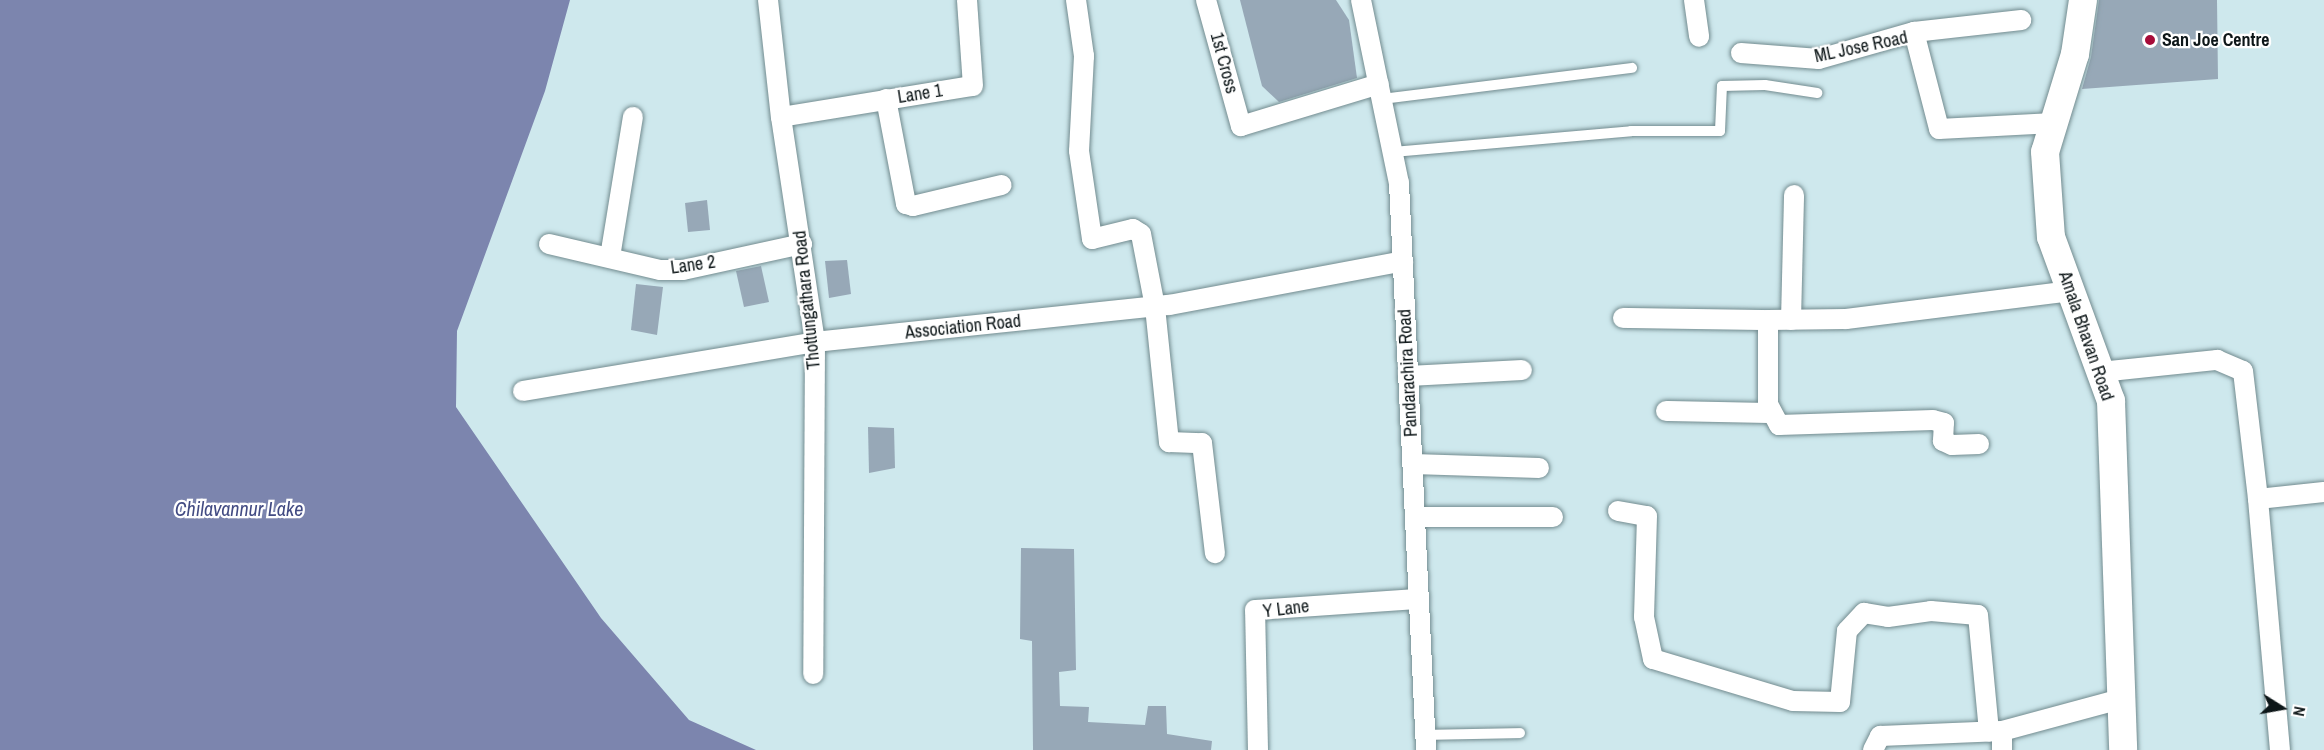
<!DOCTYPE html>
<html>
<head>
<meta charset="utf-8">
<style>
	body { margin:0 }
	#map { position:relative; width:2324px; height:750px; overflow:hidden; background:#cee8ed; font-family:"Archivo Narrow",sans-serif }
	div>[style] { position:absolute }
	.water>* { inset:0; background:#7c85ae }
	.building>* { inset:0; background:#97a8b7 }
	.roads { filter:drop-shadow(0 0 2px #728b8f) drop-shadow(0 0 2px #728b8f) }
	.lane>* { height:10px; margin:-5px; padding:0 5px; transform-origin:5px; border-radius:5px; background:#fff }
	.street>* { height:20px; margin:-10px; padding:0 10px; transform-origin:10px; border-radius:10px; background:#fff }
	.secondary>* { height:28px; margin:-14px; padding:0 14px; transform-origin:14px; border-radius:14px; background:#fff }
	.dots>* { width:16px; height:16px; translate:-50% -50%; box-sizing:border-box; border:3px solid #fff; border-radius:50% }
	span { translate:-50% -50%; white-space:nowrap; text-align:center; line-height:1.15; -webkit-text-stroke:4.5px #fff; paint-order:stroke }
	.poi-label { font-size:18px; color:#0d1618; font-weight:700 }
	.left { translate:0 -50%; text-align:left }
	.street-label { font-size:18px; color:#0d1618 }
	.water-label { font-size:20px; color:#424b83; font-style:italic }
	.north { position:absolute; left:2252px; top:678px; width:60px; height:60px; -webkit-text-stroke:4px #fff; paint-order:stroke; rotate:101deg; font-size:16px; font-weight:700; line-height:24px; text-align:center; color:#0d1618 }
	.north::after { content:''; display:block; margin:auto; width:21px; height:27px; background:#0d1618; clip-path:polygon(50% 0,100% 100%,50% 72%,0 100%) }
</style>
</head>
<body>
<div id="map">
	<div class="water">
		<i style="clip-path:polygon(0 0,570px 0,545px 91px,457px 331px,456px 407px,601px 618px,689px 720px,756px 750px,0 750px)"></i>
	</div>
	<div class="building">
		<i style="clip-path:polygon(1240px 0,1336px 0,1349px 20px,1357px 78px,1279px 102px,1262px 86px)"></i>
		<i style="clip-path:polygon(2099px 0,2217px 0,2218px 79px,2082px 89px,2091px 57px)"></i>
		<i style="clip-path:polygon(707px 200px,710px 230px,688px 232px,685px 203px)"></i>
		<i style="clip-path:polygon(847px 260px,851px 294px,829px 298px,825px 261px)"></i>
		<i style="clip-path:polygon(761px 266px,769px 302px,744px 307px,736px 271px)"></i>
		<i style="clip-path:polygon(636px 284px,663px 287px,657px 335px,631px 330px)"></i>
		<i style="clip-path:polygon(868px 427px,894px 428px,895px 468px,869px 473px)"></i>
		<i style="clip-path:polygon(1021px 548px,1074px 549px,1076px 670px,1059px 672px,1060px 706px,1089px 707px,1088px 722px,1145px 725px,1148px 706px,1166px 706px,1167px 734px,1212px 741px,1211px 750px,1033px 750px,1032px 641px,1020px 639px)"></i>
	</div>
	<div class="roads">
		<div class="lane">
			<i style="left:1382px;top:99px;width:252px;rotate:-7.1deg"></i>
			<i style="left:1393px;top:152px;width:239px;rotate:-5deg"></i>
			<i style="left:1631px;top:131px;width:89px"></i>
			<i style="left:1720px;top:131px;width:45px;rotate:-87.5deg"></i>
			<i style="left:1722px;top:86px;width:43px;rotate:-1.3deg"></i>
			<i style="left:1765px;top:85px;width:53px;rotate:8.7deg"></i>
			<i style="left:1426px;top:735px;width:94px;rotate:-1.2deg"></i>
		</div>
		<div class="street">
			<i style="left:768px;top:0;width:118px;rotate:83.7deg"></i>
			<i style="left:781px;top:117px;width:228px;rotate:81.4deg"></i>
			<i style="left:815px;top:342px;width:332px;rotate:90.3deg"></i>
			<i style="left:1076px;top:0;width:57px;rotate:81.9deg"></i>
			<i style="left:1084px;top:56px;width:95px;rotate:93deg"></i>
			<i style="left:1079px;top:151px;width:89px;rotate:81.6deg"></i>
			<i style="left:1092px;top:239px;width:42px;rotate:-13.7deg"></i>
			<i style="left:1133px;top:229px;width:9px;rotate:32deg"></i>
			<i style="left:1141px;top:234px;width:74px;rotate:79.1deg"></i>
			<i style="left:1155px;top:307px;width:136px;rotate:84.1deg"></i>
			<i style="left:1169px;top:442px;width:33px;rotate:2deg"></i>
			<i style="left:1202px;top:443px;width:111px;rotate:83.3deg"></i>
			<i style="left:1206px;top:0;width:131px;rotate:74.5deg"></i>
			<i style="left:1241px;top:126px;width:144px;rotate:-16.9deg"></i>
			<i style="left:1361px;top:0;width:187px;rotate:78.3deg"></i>
			<i style="left:1399px;top:183px;width:568px;rotate:87.27deg"></i>
			<i style="left:1694px;top:0;width:37px;rotate:82deg"></i>
			<i style="left:1914px;top:32px;width:108px;rotate:-6.4deg"></i>
			<i style="left:1741px;top:53px;width:78px;rotate:4.4deg"></i>
			<i style="left:1819px;top:59px;width:99px;rotate:-15.9deg"></i>
			<i style="left:1914px;top:32px;width:100px;rotate:75.5deg"></i>
			<i style="left:1939px;top:129px;width:115px;rotate:-3deg"></i>
			<i style="left:886px;top:99px;width:107px;rotate:79.2deg"></i>
			<i style="left:906px;top:204px;width:7px;rotate:16deg"></i>
			<i style="left:913px;top:206px;width:91px;rotate:-13.3deg"></i>
			<i style="left:781px;top:117px;width:194px;rotate:-9.2deg"></i>
			<i style="left:973px;top:86px;width:86px;rotate:-94deg"></i>
			<i style="left:549px;top:244px;width:114px;rotate:13.2deg"></i>
			<i style="left:660px;top:270px;width:23px"></i>
			<i style="left:683px;top:270px;width:122px;rotate:-12.3deg"></i>
			<i style="left:610px;top:257px;width:142px;rotate:-80.7deg"></i>
			<i style="left:1623px;top:318px;width:145px;rotate:0.8deg"></i>
			<i style="left:1791px;top:320px;width:125px;rotate:-88.6deg"></i>
			<i style="left:2100px;top:372px;width:118px;rotate:-5.9deg"></i>
			<i style="left:2217px;top:360px;width:28px;rotate:23deg"></i>
			<i style="left:2243px;top:371px;width:129px;rotate:83.3deg"></i>
			<i style="left:2258px;top:499px;width:66px;rotate:-6.1deg"></i>
			<i style="left:1409px;top:376px;width:113px;rotate:-3deg"></i>
			<i style="left:523px;top:391px;width:296px;rotate:-9.5deg"></i>
			<i style="left:815px;top:342px;width:356px;rotate:-6deg"></i>
			<i style="left:1169px;top:305px;width:238px;rotate:-10.6deg"></i>
			<i style="left:1666px;top:411px;width:105px;rotate:1.1deg"></i>
			<i style="left:1979px;top:444px;width:27px;rotate:178deg"></i>
			<i style="left:1952px;top:445px;width:10px;rotate:-156deg"></i>
			<i style="left:1943px;top:441px;width:18px;rotate:-87deg"></i>
			<i style="left:1944px;top:423px;width:11px;rotate:-165deg"></i>
			<i style="left:1933px;top:420px;width:154px;rotate:178.1deg"></i>
			<i style="left:1779px;top:425px;width:24px;rotate:-118deg"></i>
			<i style="left:1768px;top:404px;width:84px;rotate:-90deg"></i>
			<i style="left:1768px;top:320px;width:78px;rotate:-0.7deg"></i>
			<i style="left:1846px;top:319px;width:227px;rotate:-7.1deg"></i>
			<i style="left:1413px;top:464px;width:126px;rotate:1.8deg"></i>
			<i style="left:2258px;top:499px;width:252px;rotate:85deg"></i>
			<i style="left:1618px;top:511px;width:29px;rotate:10deg"></i>
			<i style="left:1647px;top:516px;width:101px;rotate:91.7deg"></i>
			<i style="left:1644px;top:617px;width:43px;rotate:77.9deg"></i>
			<i style="left:1653px;top:659px;width:146px;rotate:16.7deg"></i>
			<i style="left:1793px;top:701px;width:47px;rotate:1.2deg"></i>
			<i style="left:1840px;top:702px;width:71px;rotate:-84.4deg"></i>
			<i style="left:1847px;top:631px;width:25px;rotate:-47deg"></i>
			<i style="left:1864px;top:613px;width:24px;rotate:9deg"></i>
			<i style="left:1888px;top:617px;width:43px;rotate:-7.9deg"></i>
			<i style="left:1931px;top:611px;width:47px;rotate:4.9deg"></i>
			<i style="left:1978px;top:615px;width:117px;rotate:84.6deg"></i>
			<i style="left:1415px;top:517px;width:138px"></i>
			<i style="left:2002px;top:731px;width:19px;rotate:90deg"></i>
			<i style="left:1258px;top:750px;width:140px;rotate:-91.2deg"></i>
			<i style="left:1255px;top:610px;width:163px;rotate:-3.9deg"></i>
			<i style="left:1873px;top:750px;width:16px;rotate:-63deg"></i>
			<i style="left:1880px;top:736px;width:122px;rotate:-2.3deg"></i>
			<i style="left:2002px;top:731px;width:123px;rotate:-15.1deg"></i>
		</div>
		<div class="secondary">
			<i style="left:2083px;top:0;width:55px;rotate:98.4deg"></i>
			<i style="left:2075px;top:54px;width:102px;rotate:107deg"></i>
			<i style="left:2045px;top:152px;width:85px;rotate:86deg"></i>
			<i style="left:2051px;top:237px;width:175px;rotate:69.9deg"></i>
			<i style="left:2111px;top:401px;width:349px;rotate:88deg"></i>
		</div>
	</div>
	<div class="dots">
		<i style="left:2150px;top:40px;background:#a60c39"></i>
	</div>
	<div class="poi-label">
		<span class="left" style="left:2162px;top:40px">San Joe Centre</span>
	</div>
	<div class="street-label">
		<span style="left:1861px;top:47px;rotate:-12deg">ML Jose Road</span>
		<span style="left:1224px;top:63px;rotate:75deg">1st Cross</span>
		<span style="left:920px;top:94px;rotate:-9deg">Lane 1</span>
		<span style="left:693px;top:265px;rotate:-8deg">Lane 2</span>
		<span style="left:807px;top:300px;rotate:-96deg">Thottungathara Road</span>
		<span style="left:963px;top:327px;rotate:-6deg">Association Road</span>
		<span style="left:2086px;top:336px;rotate:71deg">Amala Bhavan Road</span>
		<span style="left:1408px;top:373px;rotate:-93deg">Pandarachira Road</span>
		<span style="left:1286px;top:609px;rotate:-7deg">Y Lane</span>
	</div>
	<div class="water-label">
		<span style="left:239px;top:508px">Chilavannur Lake</span>
	</div>
	<div class="north">N</div>
</div>
</body>
</html>
